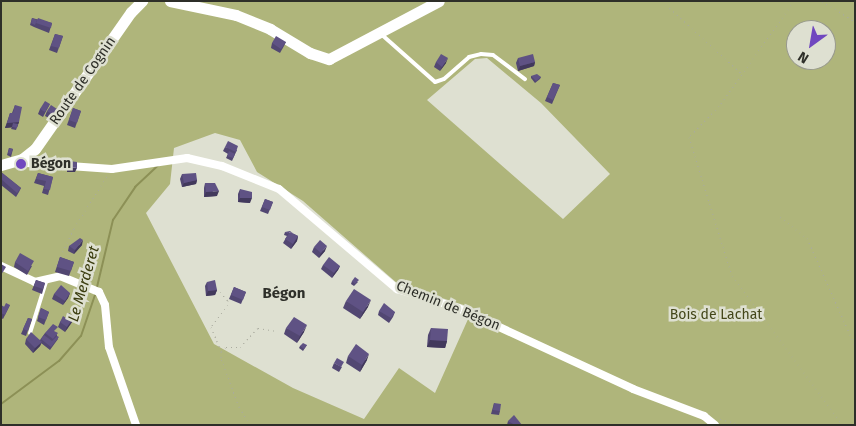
<!DOCTYPE html>
<html>
<head>
<meta charset="utf-8">
<style>
	body { margin:0 }
	#map { position:relative; width:856px; height:426px; overflow:hidden; background:#dee0d1; font-family:"Fira Sans",sans-serif }
	div>[style] { position:absolute }
	.green>* { inset:0; background:#afb57b }
	.stream>* { height:2px; margin:-1px; padding:0 1px; transform-origin:1px; border-radius:1px; background:#8c9056 }
	.path>* { height:1px; margin-top:-0.5px; transform-origin:0; background:repeating-linear-gradient(90deg,#a9aa9e 0 1px,transparent 0 5px) }
	.service>* { height:4px; margin:-2px; padding:0 2px; transform-origin:2px; border-radius:2px; background:#fff }
	.minor>* { height:8px; margin:-4px; padding:0 4px; transform-origin:4px; border-radius:4px; background:#fff }
	.secondary>* { height:11px; margin:-5.5px; padding:0 5.5px; transform-origin:5.5px; border-radius:5.5px; background:#fff }
	.wall>* { inset:0; background:#524772 }
	.shaded-wall>* { inset:0; background:#42395c }
	.building>* { inset:0; background:#5f5284 }
	.dots>* { width:14px; height:14px; translate:-50% -50%; box-sizing:border-box; border:2px solid #dee0d1; border-radius:50% }
	span { translate:-50% -50%; white-space:nowrap; text-align:center; line-height:1.15; -webkit-text-stroke:5px #dee0d1; paint-order:stroke }
	.street-label { font-size:14px; color:#2e2f29 }
	.poi-label { font-size:14px; color:#2e2f29; font-weight:700 }
	.left { translate:0 -50%; text-align:left }
	.park-label { font-size:14px; color:#44471a }
	.water-label { font-size:15px; color:#3a3c0e; font-style:italic }
	.neighbourhood-label { font-size:15px; color:#2e2f29; font-weight:700 }
	.frame { position:absolute; inset:0; border:2px solid #2e2f29; pointer-events:none }
	.north { position:absolute; left:786px; top:20px; width:50px; height:50px; box-sizing:border-box; background:#dee0d1; border:1px solid #98998e; border-radius:50%; rotate:212deg; font-size:14px; font-weight:700; line-height:20px; text-align:center; color:#2e2f29 }
	.north::after { content:''; display:block; margin:auto; width:18px; height:22px; background:#7047bf; clip-path:polygon(50% 0,100% 100%,50% 72%,0 100%) }
</style>
</head>
<body>
<div id="map">
	<div class="green">
		<i style="clip-path:polygon(evenodd,1px 1px,855px 1px,855px 425px,1px 425px,1px 1px,796px 30px,826px 30px,826px 60px,796px 60px,796px 30px,1px 1px,487px 58px,541px 103px,610px 174px,563px 219px,427px 100px,475px 59px,487px 58px,1px 1px,215px 133px,240px 140px,257px 172px,303px 201px,398px 284px,473px 308px,435px 393px,399px 368px,364px 419px,293px 388px,214px 344px,146px 213px,170px 184px,174px 148px,215px 133px)"></i>
	</div>
	<div class="stream">
		<i style="left:97px;top:287px;width:69px;rotate:-76.6deg"></i>
		<i style="left:113px;top:220px;width:40px;rotate:-56deg"></i>
		<i style="left:135px;top:187px;width:34px;rotate:-43deg"></i>
		<i style="left:1px;top:404px;width:72px;rotate:-36.6deg"></i>
		<i style="left:59px;top:361px;width:33px;rotate:-49deg"></i>
		<i style="left:81px;top:336px;width:46px;rotate:-71.2deg"></i>
	</div>
	<div class="path">
		<i style="left:662px;top:1px;width:107px;rotate:42.3deg"></i>
		<i style="left:794px;top:1px;width:129px;rotate:125.5deg"></i>
		<i style="left:719px;top:106px;width:43px;rotate:134.1deg"></i>
		<i style="left:689px;top:137px;width:145px;rotate:72.8deg"></i>
		<i style="left:732px;top:276px;width:186px;rotate:53.3deg"></i>
		<i style="left:822px;top:1px;width:39px;rotate:32deg"></i>
		<i style="left:780px;top:217px;width:34px;rotate:38deg"></i>
		<i style="left:807px;top:238px;width:118px;rotate:66deg"></i>
		<i style="left:54px;top:270px;width:47px;rotate:-64.5deg"></i>
		<i style="left:74px;top:228px;width:62px;rotate:-57.6deg"></i>
		<i style="left:220px;top:292px;width:12px;rotate:48deg"></i>
		<i style="left:228px;top:301px;width:4px;rotate:90deg"></i>
		<i style="left:228px;top:305px;width:28px;rotate:128deg"></i>
		<i style="left:211px;top:327px;width:25px;rotate:67deg"></i>
		<i style="left:720px;top:419px;width:25px;rotate:14deg"></i>
		<i style="left:250px;top:425px;width:21px;rotate:-121deg"></i>
		<i style="left:239px;top:407px;width:52px;rotate:-110.2deg"></i>
		<i style="left:221px;top:358px;width:7px;rotate:-90deg"></i>
		<i style="left:221px;top:351px;width:6px;rotate:-39deg"></i>
		<i style="left:226px;top:347px;width:14px"></i>
		<i style="left:240px;top:347px;width:26px;rotate:-47deg"></i>
		<i style="left:258px;top:328px;width:19px;rotate:9deg"></i>
	</div>
	<div class="service">
		<i style="left:381px;top:34px;width:72px;rotate:41.6deg"></i>
		<i style="left:435px;top:82px;width:9px;rotate:-18deg"></i>
		<i style="left:444px;top:79px;width:33px;rotate:-41deg"></i>
		<i style="left:469px;top:57px;width:12px;rotate:-14deg"></i>
		<i style="left:481px;top:54px;width:12px;rotate:5deg"></i>
		<i style="left:493px;top:55px;width:40px;rotate:37deg"></i>
		<i style="left:30px;top:333px;width:53px;rotate:-72.6deg"></i>
	</div>
	<div class="minor">
		<i style="left:22px;top:159px;width:6px;rotate:39deg"></i>
		<i style="left:27px;top:163px;width:85px;rotate:4deg"></i>
		<i style="left:112px;top:169px;width:76px;rotate:-8.3deg"></i>
		<i style="left:187px;top:158px;width:36px;rotate:13deg"></i>
		<i style="left:222px;top:166px;width:61px;rotate:22deg"></i>
		<i style="left:279px;top:189px;width:155px;rotate:40.3deg"></i>
		<i style="left:397px;top:289px;width:64px;rotate:17.3deg"></i>
		<i style="left:458px;top:308px;width:193px;rotate:24.8deg"></i>
		<i style="left:633px;top:389px;width:76px;rotate:20.8deg"></i>
		<i style="left:704px;top:416px;width:14px;rotate:39deg"></i>
		<i style="left:1px;top:266px;width:38px;rotate:25deg"></i>
		<i style="left:35px;top:282px;width:26px;rotate:-13deg"></i>
		<i style="left:60px;top:276px;width:42px;rotate:22.3deg"></i>
		<i style="left:99px;top:292px;width:14px;rotate:65deg"></i>
		<i style="left:105px;top:305px;width:42px;rotate:84.6deg"></i>
		<i style="left:109px;top:347px;width:83px;rotate:70.9deg"></i>
	</div>
	<div class="secondary">
		<i style="left:170px;top:1px;width:67px;rotate:12deg"></i>
		<i style="left:236px;top:15px;width:37px;rotate:22deg"></i>
		<i style="left:270px;top:29px;width:47px;rotate:31deg"></i>
		<i style="left:310px;top:53px;width:20px;rotate:18deg"></i>
		<i style="left:329px;top:59px;width:124px;rotate:-27.8deg"></i>
		<i style="left:1px;top:165px;width:22px;rotate:-16deg"></i>
		<i style="left:22px;top:159px;width:16px;rotate:-38deg"></i>
		<i style="left:35px;top:149px;width:167px;rotate:-55deg"></i>
		<i style="left:131px;top:12px;width:16px;rotate:-45deg"></i>
	</div>
	<div class="wall">
		<i style="clip-path:polygon(32px 18px,52px 23px,49px 33px,34px 27px,36px 23px,34px 27px,30px 25px)"></i>
		<i style="clip-path:polygon(55px 34px,63px 36px,57px 53px,49px 50px)"></i>
		<i style="clip-path:polygon(286px 42px,284px 46px,280px 53px,271px 48px,272px 43px)"></i>
		<i style="clip-path:polygon(518px 58px,535px 62px,534px 66px,518px 71px,516px 63px)"></i>
		<i style="clip-path:polygon(436px 62px,446px 63px,440px 71px,434px 67px)"></i>
		<i style="clip-path:polygon(531px 76px,541px 77px,540px 79px,535px 83px,531px 78px)"></i>
		<i style="clip-path:polygon(553px 83px,560px 85px,552px 104px,545px 101px)"></i>
		<i style="clip-path:polygon(50px 104px,43px 117px,38px 114px,40px 109px)"></i>
		<i style="clip-path:polygon(15px 105px,19px 122px,16px 130px,11px 129px,12px 127px,5px 128px,10px 113px,12px 113px)"></i>
		<i style="clip-path:polygon(73px 108px,81px 111px,75px 128px,67px 125px)"></i>
		<i style="clip-path:polygon(47px 111px,56px 113px,51px 119px,45px 116px)"></i>
		<i style="clip-path:polygon(225px 147px,237px 150px,232px 161px,226px 158px,228px 154px,223px 151px)"></i>
		<i style="clip-path:polygon(9px 148px,13px 149px,11px 157px,7px 155px)"></i>
		<i style="clip-path:polygon(69px 161px,75px 172px,67px 172px,67px 166px)"></i>
		<i style="clip-path:polygon(1px 172px,21px 188px,19px 192px,16px 197px,1px 185px)"></i>
		<i style="clip-path:polygon(38px 173px,53px 177px,48px 195px,42px 193px,44px 186px,34px 183px)"></i>
		<i style="clip-path:polygon(182px 174px,197px 180px,196px 184px,182px 187px,180px 179px)"></i>
		<i style="clip-path:polygon(205px 183px,217px 196px,204px 197px,204px 188px)"></i>
		<i style="clip-path:polygon(240px 189px,250px 203px,238px 202px,238px 194px)"></i>
		<i style="clip-path:polygon(265px 199px,273px 202px,268px 214px,260px 211px)"></i>
		<i style="clip-path:polygon(285px 232px,294px 234px,298px 236px,297px 241px,291px 249px,283px 243px,287px 236px,284px 235px)"></i>
		<i style="clip-path:polygon(82px 245px,74px 254px,68px 251px,69px 246px)"></i>
		<i style="clip-path:polygon(314px 247px,325px 251px,319px 258px,312px 252px)"></i>
		<i style="clip-path:polygon(60px 257px,74px 262px,69px 276px,55px 272px)"></i>
		<i style="clip-path:polygon(15px 262px,32px 266px,27px 275px,14px 267px)"></i>
		<i style="clip-path:polygon(323px 265px,340px 266px,338px 270px,332px 278px,321px 269px)"></i>
		<i style="clip-path:polygon(36px 280px,45px 283px,42px 294px,32px 290px)"></i>
		<i style="clip-path:polygon(352px 281px,358px 282px,354px 286px,351px 284px)"></i>
		<i style="clip-path:polygon(207px 282px,217px 290px,215px 295px,206px 296px,205px 286px)"></i>
		<i style="clip-path:polygon(234px 287px,246px 292px,241px 304px,229px 299px)"></i>
		<i style="clip-path:polygon(70px 293px,68px 298px,63px 305px,52px 299px,54px 294px)"></i>
		<i style="clip-path:polygon(346px 301px,368px 307px,360px 319px,343px 308px)"></i>
		<i style="clip-path:polygon(1px 305px,4px 307px,10px 305px,3px 319px,1px 318px)"></i>
		<i style="clip-path:polygon(41px 308px,49px 312px,44px 325px,37px 321px)"></i>
		<i style="clip-path:polygon(379px 311px,395px 312px,393px 317px,389px 323px,378px 315px)"></i>
		<i style="clip-path:polygon(74px 317px,72px 322px,65px 332px,58px 327px,60px 322px,66px 318px)"></i>
		<i style="clip-path:polygon(28px 318px,32px 319px,26px 336px,21px 334px)"></i>
		<i style="clip-path:polygon(286px 328px,304px 332px,297px 343px,284px 334px)"></i>
		<i style="clip-path:polygon(431px 328px,447px 341px,445px 348px,427px 347px,428px 335px)"></i>
		<i style="clip-path:polygon(56px 332px,58px 339px,50px 350px,41px 343px,40px 346px,33px 353px,25px 344px,26px 339px,40px 340px,45px 333px)"></i>
		<i style="clip-path:polygon(307px 345px,303px 351px,299px 348px,300px 346px)"></i>
		<i style="clip-path:polygon(348px 356px,367px 360px,360px 372px,346px 363px)"></i>
		<i style="clip-path:polygon(334px 363px,342px 367px,339px 372px,332px 368px)"></i>
		<i style="clip-path:polygon(494px 403px,500px 411px,499px 415px,491px 414px)"></i>
		<i style="clip-path:polygon(508px 421px,522px 425px,507px 425px)"></i>
	</div>
	<div class="shaded-wall">
		<i style="clip-path:polygon(448px 58px,446px 63px,440px 71px,442px 67px)"></i>
		<i style="clip-path:polygon(535px 62px,534px 66px,518px 71px,520px 66px)"></i>
		<i style="clip-path:polygon(19px 122px,17px 127px,5px 128px,7px 123px)"></i>
		<i style="clip-path:polygon(69px 167px,77px 168px,75px 172px,67px 172px)"></i>
		<i style="clip-path:polygon(197px 180px,196px 184px,182px 187px,184px 183px)"></i>
		<i style="clip-path:polygon(219px 191px,217px 196px,204px 197px,206px 192px)"></i>
		<i style="clip-path:polygon(240px 198px,252px 198px,250px 203px,238px 202px)"></i>
		<i style="clip-path:polygon(298px 236px,297px 241px,291px 249px,293px 244px)"></i>
		<i style="clip-path:polygon(83px 240px,82px 245px,74px 254px,75px 250px)"></i>
		<i style="clip-path:polygon(327px 246px,325px 251px,319px 258px,321px 253px)"></i>
		<i style="clip-path:polygon(340px 266px,338px 270px,332px 278px,334px 273px)"></i>
		<i style="clip-path:polygon(217px 290px,215px 295px,206px 296px,208px 291px)"></i>
		<i style="clip-path:polygon(70px 293px,68px 298px,63px 305px,65px 301px)"></i>
		<i style="clip-path:polygon(371px 300px,368px 307px,360px 319px,363px 312px)"></i>
		<i style="clip-path:polygon(74px 317px,72px 322px,65px 332px,67px 327px)"></i>
		<i style="clip-path:polygon(307px 325px,304px 332px,297px 343px,300px 336px)"></i>
		<i style="clip-path:polygon(430px 340px,447px 341px,445px 348px,427px 347px)"></i>
		<i style="clip-path:polygon(42px 342px,40px 346px,33px 353px,35px 348px)"></i>
		<i style="clip-path:polygon(369px 354px,367px 360px,360px 372px,362px 365px)"></i>
	</div>
	<div class="building">
		<i style="clip-path:polygon(32px 18px,37px 20px,35px 25px,31px 23px)"></i>
		<i style="clip-path:polygon(38px 18px,52px 23px,51px 28px,36px 23px)"></i>
		<i style="clip-path:polygon(55px 34px,63px 36px,59px 48px,51px 46px)"></i>
		<i style="clip-path:polygon(276px 36px,286px 42px,281px 49px,272px 43px)"></i>
		<i style="clip-path:polygon(441px 54px,448px 58px,442px 67px,436px 62px)"></i>
		<i style="clip-path:polygon(533px 54px,535px 62px,520px 66px,518px 58px)"></i>
		<i style="clip-path:polygon(537px 74px,541px 77px,536px 81px,531px 76px)"></i>
		<i style="clip-path:polygon(553px 83px,560px 85px,553px 100px,547px 97px)"></i>
		<i style="clip-path:polygon(45px 101px,50px 104px,45px 112px,40px 109px)"></i>
		<i style="clip-path:polygon(15px 105px,22px 107px,19px 122px,7px 123px,10px 113px,13px 113px)"></i>
		<i style="clip-path:polygon(51px 105px,57px 109px,53px 115px,47px 111px)"></i>
		<i style="clip-path:polygon(73px 108px,81px 111px,77px 123px,69px 120px)"></i>
		<i style="clip-path:polygon(13px 123px,18px 124px,17px 128px,12px 127px)"></i>
		<i style="clip-path:polygon(228px 141px,238px 146px,236px 152px,225px 147px)"></i>
		<i style="clip-path:polygon(9px 148px,13px 149px,11px 154px,8px 153px)"></i>
		<i style="clip-path:polygon(229px 151px,235px 154px,233px 158px,227px 156px)"></i>
		<i style="clip-path:polygon(69px 161px,77px 162px,77px 168px,69px 167px)"></i>
		<i style="clip-path:polygon(1px 172px,21px 188px,17px 193px,1px 179px)"></i>
		<i style="clip-path:polygon(38px 173px,53px 177px,50px 190px,44px 189px,46px 181px,36px 179px)"></i>
		<i style="clip-path:polygon(196px 173px,197px 180px,184px 183px,182px 174px)"></i>
		<i style="clip-path:polygon(205px 183px,215px 183px,219px 191px,206px 192px)"></i>
		<i style="clip-path:polygon(240px 189px,252px 192px,252px 198px,240px 198px)"></i>
		<i style="clip-path:polygon(265px 199px,273px 202px,270px 210px,262px 207px)"></i>
		<i style="clip-path:polygon(290px 231px,294px 234px,290px 232px,288px 234px,285px 232px)"></i>
		<i style="clip-path:polygon(290px 232px,298px 236px,293px 244px,285px 239px)"></i>
		<i style="clip-path:polygon(80px 238px,83px 240px,75px 250px,69px 246px)"></i>
		<i style="clip-path:polygon(320px 240px,327px 246px,321px 253px,314px 247px)"></i>
		<i style="clip-path:polygon(20px 253px,34px 261px,28px 271px,15px 262px)"></i>
		<i style="clip-path:polygon(60px 257px,74px 262px,71px 271px,57px 267px)"></i>
		<i style="clip-path:polygon(329px 257px,340px 266px,334px 273px,323px 265px)"></i>
		<i style="clip-path:polygon(1px 264px,6px 267px,1px 275px)"></i>
		<i style="clip-path:polygon(355px 277px,359px 280px,355px 284px,352px 281px)"></i>
		<i style="clip-path:polygon(36px 280px,45px 283px,43px 289px,34px 286px)"></i>
		<i style="clip-path:polygon(215px 280px,217px 290px,208px 291px,207px 282px)"></i>
		<i style="clip-path:polygon(61px 285px,70px 293px,65px 301px,54px 294px)"></i>
		<i style="clip-path:polygon(234px 287px,246px 292px,243px 300px,231px 295px)"></i>
		<i style="clip-path:polygon(354px 289px,371px 300px,363px 312px,346px 301px)"></i>
		<i style="clip-path:polygon(6px 303px,10px 305px,5px 315px,1px 313px,1px 305px,4px 307px)"></i>
		<i style="clip-path:polygon(384px 303px,395px 312px,391px 318px,379px 311px)"></i>
		<i style="clip-path:polygon(41px 308px,49px 312px,46px 320px,38px 317px)"></i>
		<i style="clip-path:polygon(69px 313px,74px 317px,67px 327px,60px 322px,63px 316px,66px 318px)"></i>
		<i style="clip-path:polygon(294px 317px,307px 325px,300px 336px,286px 328px)"></i>
		<i style="clip-path:polygon(28px 318px,32px 319px,28px 331px,23px 329px)"></i>
		<i style="clip-path:polygon(53px 324px,58px 327px,54px 331px,58px 333px,53px 339px,45px 333px)"></i>
		<i style="clip-path:polygon(431px 328px,448px 329px,447px 341px,430px 340px)"></i>
		<i style="clip-path:polygon(31px 332px,42px 342px,35px 348px,26px 339px)"></i>
		<i style="clip-path:polygon(44px 335px,52px 341px,57px 336px,59px 337px,51px 347px,41px 339px)"></i>
		<i style="clip-path:polygon(303px 343px,307px 345px,304px 349px,300px 346px)"></i>
		<i style="clip-path:polygon(356px 344px,369px 354px,362px 365px,348px 356px)"></i>
		<i style="clip-path:polygon(337px 358px,344px 362px,341px 367px,334px 363px)"></i>
		<i style="clip-path:polygon(494px 403px,501px 404px,500px 411px,493px 410px)"></i>
		<i style="clip-path:polygon(514px 415px,522px 425px,515px 425px,508px 421px)"></i>
	</div>
	<div class="dots">
		<i style="left:21px;top:164px;background:#7047bf"></i>
	</div>
	<div class="street-label">
		<span style="left:83px;top:81px;rotate:-55deg">Route de Cognin</span>
		<span style="left:448px;top:306px;rotate:22deg">Chemin de Bégon</span>
	</div>
	<div class="poi-label">
		<span class="left" style="left:31px;top:164px">Bégon</span>
	</div>
	<div class="park-label">
		<span style="left:716px;top:315px">Bois de Lachat</span>
	</div>
	<div class="water-label">
		<span style="left:84px;top:284px;rotate:-74deg">Le Merderet</span>
	</div>
	<div class="neighbourhood-label">
		<span style="left:284px;top:294px">Bégon</span>
	</div>
	<div class="frame"></div>
	<div class="north">N</div>
</div>
</body>
</html>
